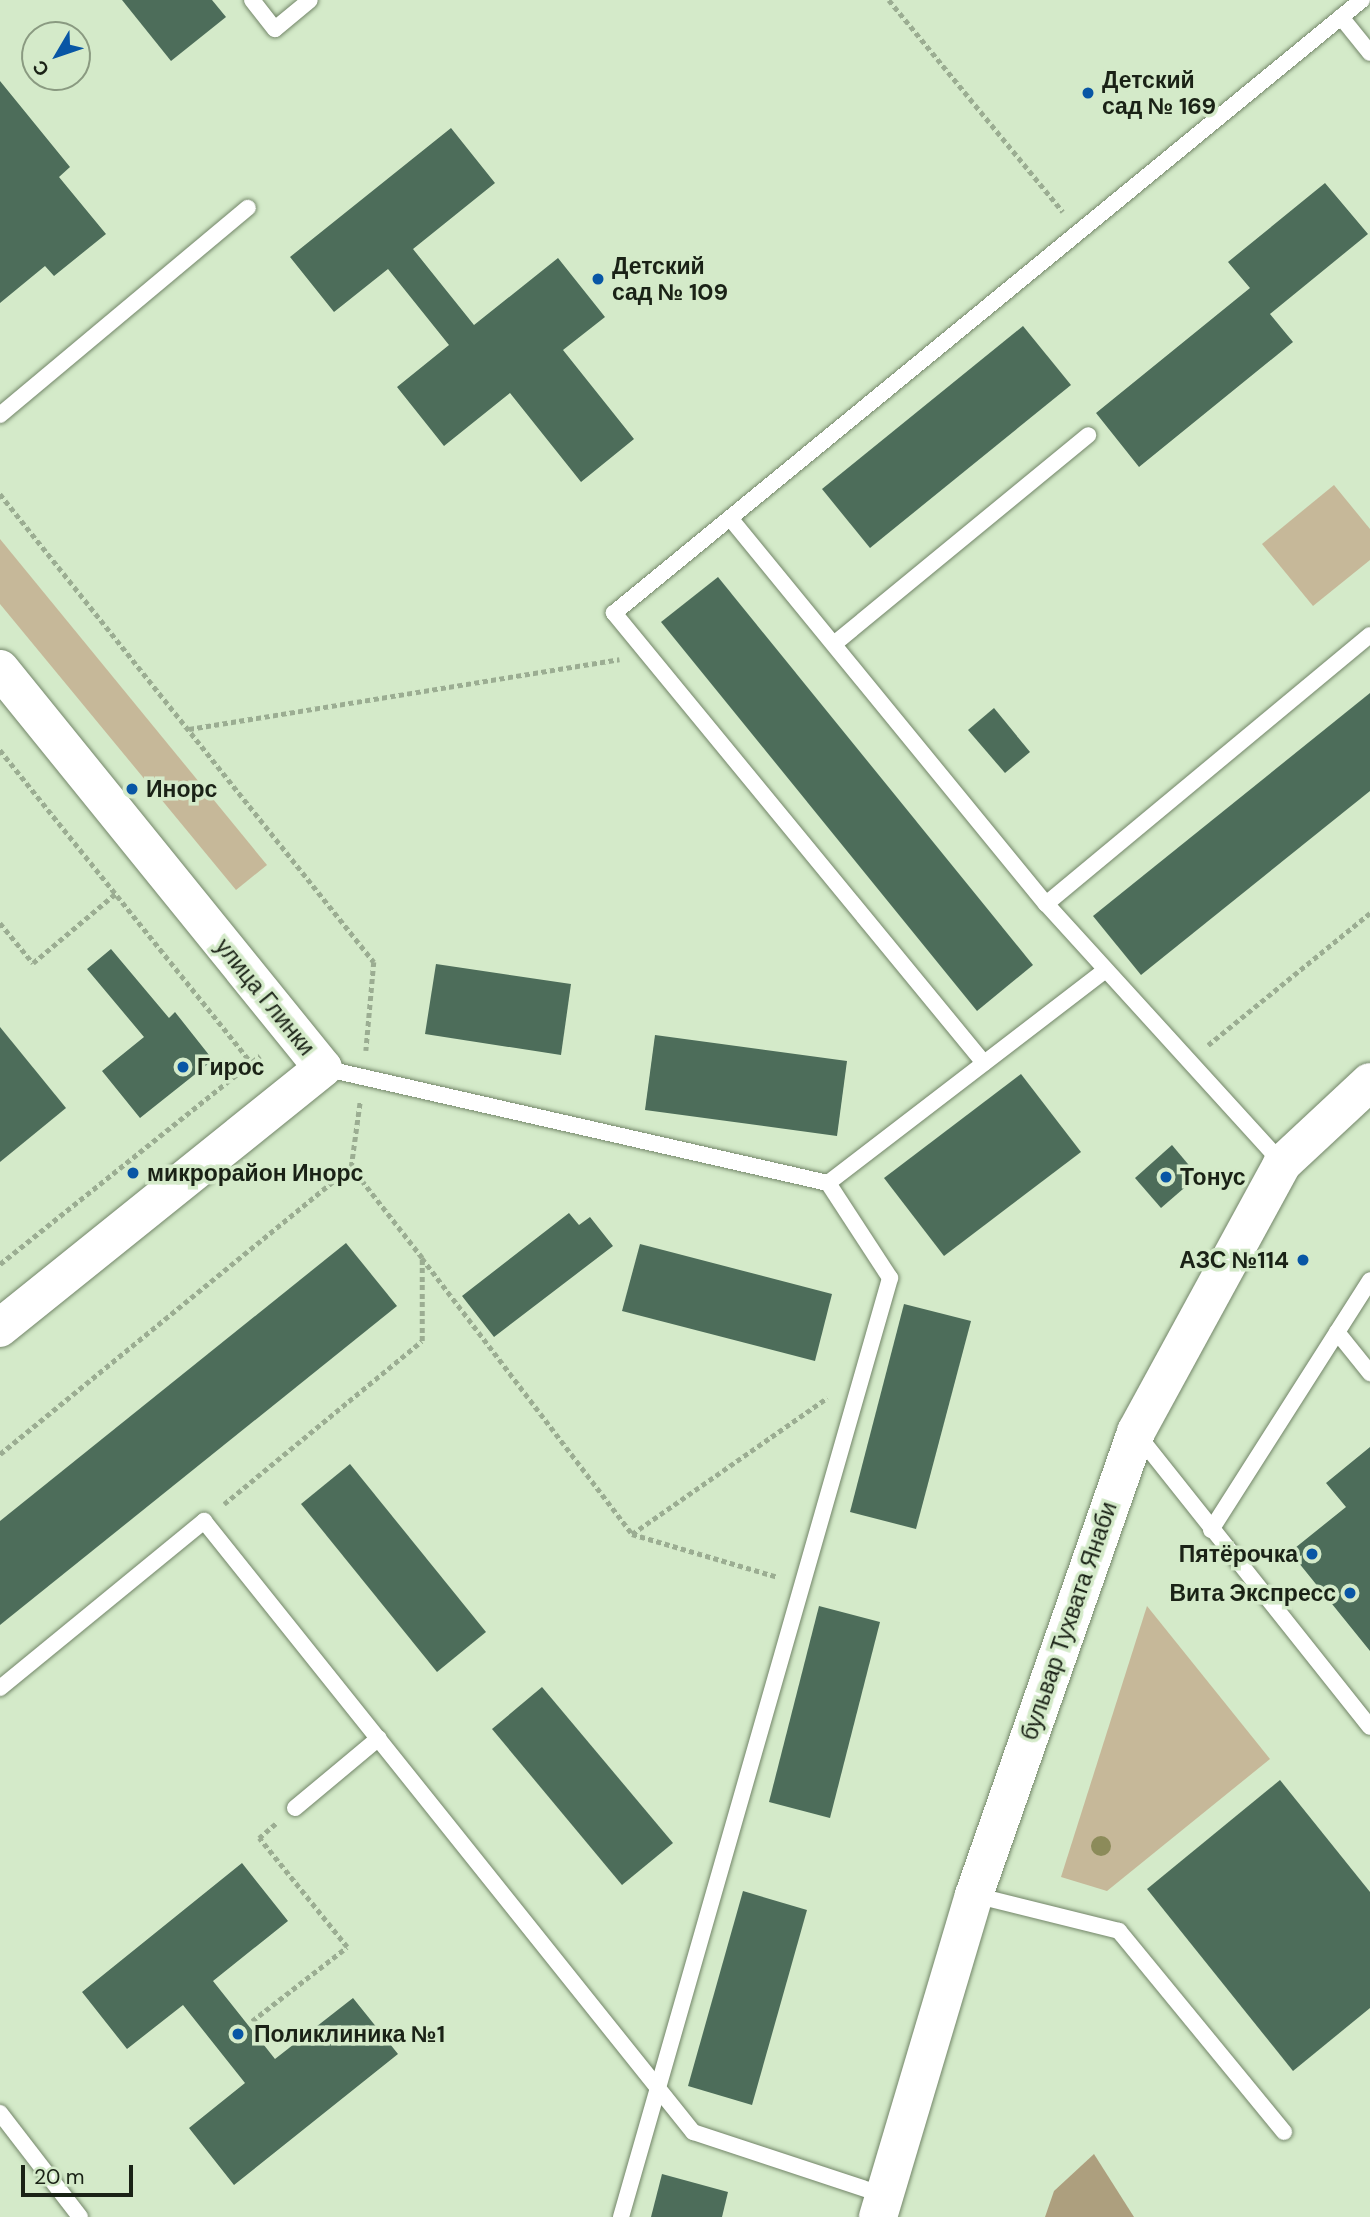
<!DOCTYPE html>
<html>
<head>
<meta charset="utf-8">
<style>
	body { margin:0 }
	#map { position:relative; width:1370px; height:2217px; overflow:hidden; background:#d4eac9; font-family:"DM Sans",sans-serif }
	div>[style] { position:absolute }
	.green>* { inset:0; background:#c6b899 }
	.forest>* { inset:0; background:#ad9f7e }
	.building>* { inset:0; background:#4d6d5a }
	.path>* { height:4.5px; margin-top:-2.25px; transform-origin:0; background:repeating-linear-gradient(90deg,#9bad92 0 5px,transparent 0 8.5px) }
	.roads { filter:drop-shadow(0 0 2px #738669) drop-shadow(0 0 2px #738669) }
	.lane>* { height:16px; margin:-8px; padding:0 8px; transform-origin:8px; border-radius:8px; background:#fff }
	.secondary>* { height:38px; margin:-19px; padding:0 19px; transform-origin:19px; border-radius:19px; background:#fff }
	.trees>* { width:20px; height:20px; margin:-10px; border-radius:50%; background:#8c8b5a }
	.dots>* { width:19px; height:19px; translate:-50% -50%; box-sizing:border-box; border:4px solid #d4eac9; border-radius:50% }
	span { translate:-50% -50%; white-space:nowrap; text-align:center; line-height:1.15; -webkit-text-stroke:7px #d4eac9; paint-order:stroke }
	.poi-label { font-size:23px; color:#1a2216; font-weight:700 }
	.left { translate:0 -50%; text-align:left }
	.right { translate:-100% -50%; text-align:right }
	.street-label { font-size:23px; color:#1a2216 }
	.north { position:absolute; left:21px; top:21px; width:70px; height:70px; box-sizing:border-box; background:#d4eac9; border:2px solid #8a9a81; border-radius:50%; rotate:231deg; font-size:19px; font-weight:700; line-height:28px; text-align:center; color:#1a2216 }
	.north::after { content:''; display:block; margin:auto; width:24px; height:32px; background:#0856a5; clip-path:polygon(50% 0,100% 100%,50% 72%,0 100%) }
	.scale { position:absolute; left:21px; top:2165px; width:112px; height:32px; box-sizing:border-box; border:4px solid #1a2216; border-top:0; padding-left:9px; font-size:21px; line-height:24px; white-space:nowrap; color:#1a2216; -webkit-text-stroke:5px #d4eac9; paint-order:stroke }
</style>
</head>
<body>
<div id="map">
	<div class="green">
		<i style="clip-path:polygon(1334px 485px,1370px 529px,1370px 560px,1313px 606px,1262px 544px)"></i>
		<i style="clip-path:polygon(0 539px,267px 865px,236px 890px,0 604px)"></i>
		<i style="clip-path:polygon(1147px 1606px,1270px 1759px,1107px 1891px,1061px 1877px)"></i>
	</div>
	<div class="forest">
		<i style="clip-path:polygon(1094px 2154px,1134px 2217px,1045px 2217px,1054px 2191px)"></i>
	</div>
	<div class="building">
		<i style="clip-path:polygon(122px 0,212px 0,226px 17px,171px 61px)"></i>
		<i style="clip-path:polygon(0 81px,70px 167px,59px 177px,106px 234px,54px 276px,45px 266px,0 303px)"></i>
		<i style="clip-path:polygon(451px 128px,495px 183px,413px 249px,474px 325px,558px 258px,605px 317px,563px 350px,634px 439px,581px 482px,510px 393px,444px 446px,397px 387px,449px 345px,388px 269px,334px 312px,290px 257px)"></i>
		<i style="clip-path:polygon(1325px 183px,1368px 234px,1270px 314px,1293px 342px,1139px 467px,1096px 413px,1250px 288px,1228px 262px)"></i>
		<i style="clip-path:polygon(1023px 326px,1071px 385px,870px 548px,822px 489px)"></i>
		<i style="clip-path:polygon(718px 577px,1033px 965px,977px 1011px,661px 622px)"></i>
		<i style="clip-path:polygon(1370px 693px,1370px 791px,1141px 975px,1093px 916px)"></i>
		<i style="clip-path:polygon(994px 708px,1030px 752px,1005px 773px,968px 730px)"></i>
		<i style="clip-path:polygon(111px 949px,169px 1018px,175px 1012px,213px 1060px,140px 1118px,102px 1071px,144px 1037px,87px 969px)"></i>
		<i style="clip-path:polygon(436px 964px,571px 984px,561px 1055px,425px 1034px)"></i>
		<i style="clip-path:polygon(0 1027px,66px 1108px,0 1162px)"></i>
		<i style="clip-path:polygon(655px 1035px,847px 1061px,837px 1136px,645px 1110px)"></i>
		<i style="clip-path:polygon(1021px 1074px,1081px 1152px,944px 1256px,884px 1178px)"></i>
		<i style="clip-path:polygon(1172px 1145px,1198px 1176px,1161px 1208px,1135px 1178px)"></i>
		<i style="clip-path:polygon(569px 1213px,579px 1225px,590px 1217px,613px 1246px,494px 1337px,462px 1296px)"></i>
		<i style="clip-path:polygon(346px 1243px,397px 1306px,0 1625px,0 1521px)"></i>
		<i style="clip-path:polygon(640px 1244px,832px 1294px,815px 1361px,622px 1311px)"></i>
		<i style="clip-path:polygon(904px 1304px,971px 1321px,916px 1529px,850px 1512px)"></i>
		<i style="clip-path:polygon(1370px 1447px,1370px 1651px,1290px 1552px,1346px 1507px,1326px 1483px)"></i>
		<i style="clip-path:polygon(350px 1464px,486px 1632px,437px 1672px,301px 1504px)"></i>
		<i style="clip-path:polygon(819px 1606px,880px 1622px,830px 1818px,769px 1802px)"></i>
		<i style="clip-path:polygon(542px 1687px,673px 1843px,622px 1885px,492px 1729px)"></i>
		<i style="clip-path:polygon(1280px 1780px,1370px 1892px,1370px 2008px,1293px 2071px,1147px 1889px)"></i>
		<i style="clip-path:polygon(242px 1863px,288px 1921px,213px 1981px,275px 2059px,353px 1998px,398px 2054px,234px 2185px,189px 2128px,245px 2083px,183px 2005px,127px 2049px,82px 1992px)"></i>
		<i style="clip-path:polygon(743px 1891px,807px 1910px,752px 2105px,688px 2086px)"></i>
		<i style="clip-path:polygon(662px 2174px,728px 2192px,722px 2217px,651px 2217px)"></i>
	</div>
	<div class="path">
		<i style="left:889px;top:0;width:274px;rotate:50.6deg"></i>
		<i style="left:0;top:494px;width:599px;rotate:51.37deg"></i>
		<i style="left:374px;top:962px;width:89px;rotate:95.1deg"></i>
		<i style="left:189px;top:729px;width:436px;rotate:-9.2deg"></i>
		<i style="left:0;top:750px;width:402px;rotate:51.2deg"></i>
		<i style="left:0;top:923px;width:52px;rotate:50.5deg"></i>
		<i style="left:33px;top:963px;width:109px;rotate:-40.1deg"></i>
		<i style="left:1208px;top:1045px;width:209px;rotate:-39.2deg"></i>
		<i style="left:422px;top:1258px;width:347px;rotate:52.7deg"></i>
		<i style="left:632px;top:1534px;width:152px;rotate:16.4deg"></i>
		<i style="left:0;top:1264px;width:333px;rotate:-38.7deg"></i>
		<i style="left:0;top:1454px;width:453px;rotate:-39.3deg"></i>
		<i style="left:351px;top:1167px;width:67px;rotate:-82.2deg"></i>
		<i style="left:224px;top:1504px;width:256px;rotate:-39.5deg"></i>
		<i style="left:422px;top:1341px;width:83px;rotate:-90deg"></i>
		<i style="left:422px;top:1258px;width:115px;rotate:-128deg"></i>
		<i style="left:632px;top:1534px;width:238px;rotate:-34.9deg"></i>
		<i style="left:252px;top:2021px;width:120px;rotate:-37.9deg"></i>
		<i style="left:347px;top:1947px;width:140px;rotate:-128.9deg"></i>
		<i style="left:259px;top:1838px;width:23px;rotate:-41deg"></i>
	</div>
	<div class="roads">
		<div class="lane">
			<i style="left:252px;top:0;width:37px;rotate:52deg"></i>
			<i style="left:275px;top:29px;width:45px;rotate:-39.6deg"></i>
			<i style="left:1341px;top:17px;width:46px;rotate:51.1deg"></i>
			<i style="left:0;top:415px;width:323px;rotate:-39.9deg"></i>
			<i style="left:730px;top:518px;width:499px;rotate:50.7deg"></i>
			<i style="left:834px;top:644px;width:329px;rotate:-39.4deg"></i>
			<i style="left:984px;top:1063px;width:583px;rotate:-129.43deg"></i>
			<i style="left:614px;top:613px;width:967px;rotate:-39.34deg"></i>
			<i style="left:323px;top:1068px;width:518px;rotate:12.83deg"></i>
			<i style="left:828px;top:1183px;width:348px;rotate:-37.5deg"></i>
			<i style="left:1282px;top:1163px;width:350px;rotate:-132.3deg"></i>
			<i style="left:1046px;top:904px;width:421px;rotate:-39.7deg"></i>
			<i style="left:1337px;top:1332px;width:53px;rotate:51.2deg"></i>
			<i style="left:1137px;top:1434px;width:374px;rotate:51.5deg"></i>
			<i style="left:1211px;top:1530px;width:296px;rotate:-57.5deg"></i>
			<i style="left:0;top:1688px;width:264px;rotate:-39.3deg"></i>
			<i style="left:204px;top:1521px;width:783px;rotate:51.33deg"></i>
			<i style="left:693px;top:2132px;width:201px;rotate:18.3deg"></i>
			<i style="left:295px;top:1808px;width:109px;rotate:-39.8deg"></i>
			<i style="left:974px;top:1895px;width:149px;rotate:13.9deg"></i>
			<i style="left:1119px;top:1931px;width:260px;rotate:50.6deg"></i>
			<i style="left:0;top:2113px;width:131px;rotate:52.4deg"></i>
			<i style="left:621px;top:2217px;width:977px;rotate:-74.01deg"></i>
			<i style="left:890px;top:1278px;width:113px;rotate:-123.1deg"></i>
		</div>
		<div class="secondary">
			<i style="left:0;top:669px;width:513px;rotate:51.01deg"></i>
			<i style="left:323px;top:1068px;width:415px;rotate:141.2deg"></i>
			<i style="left:878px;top:2217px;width:336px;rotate:-73.4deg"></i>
			<i style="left:974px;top:1895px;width:491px;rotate:-70.7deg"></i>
			<i style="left:1136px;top:1432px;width:305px;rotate:-61.4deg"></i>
			<i style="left:1282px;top:1164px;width:120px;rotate:-43deg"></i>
		</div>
	</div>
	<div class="trees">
		<i style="left:1101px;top:1846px"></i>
	</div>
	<div class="dots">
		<i style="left:1088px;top:93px;background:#0856a5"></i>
		<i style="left:598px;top:279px;background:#0856a5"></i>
		<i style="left:132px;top:789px;background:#0856a5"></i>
		<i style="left:183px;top:1067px;background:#0856a5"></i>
		<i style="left:133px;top:1173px;background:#0856a5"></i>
		<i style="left:1166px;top:1177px;background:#0856a5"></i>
		<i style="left:1303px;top:1260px;background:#0856a5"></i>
		<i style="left:1312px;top:1554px;background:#0856a5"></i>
		<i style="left:1350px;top:1593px;background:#0856a5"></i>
		<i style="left:238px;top:2034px;background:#0856a5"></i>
	</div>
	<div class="poi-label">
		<span class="left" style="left:1102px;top:93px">Детский<br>сад № 169</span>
		<span class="left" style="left:612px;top:279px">Детский<br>сад № 109</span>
		<span class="left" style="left:146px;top:789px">Инорс</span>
		<span class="left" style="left:197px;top:1067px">Гирос</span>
		<span class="left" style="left:147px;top:1173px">микрорайон Инорс</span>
		<span class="left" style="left:1180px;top:1177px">Тонус</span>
		<span class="right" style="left:1289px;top:1260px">АЗС №114</span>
		<span class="right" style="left:1298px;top:1554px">Пятёрочка</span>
		<span class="right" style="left:1336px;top:1593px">Вита Экспресс</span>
		<span class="left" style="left:254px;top:2034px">Поликлиника №1</span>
	</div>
	<div class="street-label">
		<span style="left:265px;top:997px;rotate:51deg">улица Глинки</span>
		<span style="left:1069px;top:1621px;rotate:-71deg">бульвар Тухвата Янаби</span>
	</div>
	<div class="north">С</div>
	<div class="scale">20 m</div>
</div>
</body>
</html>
